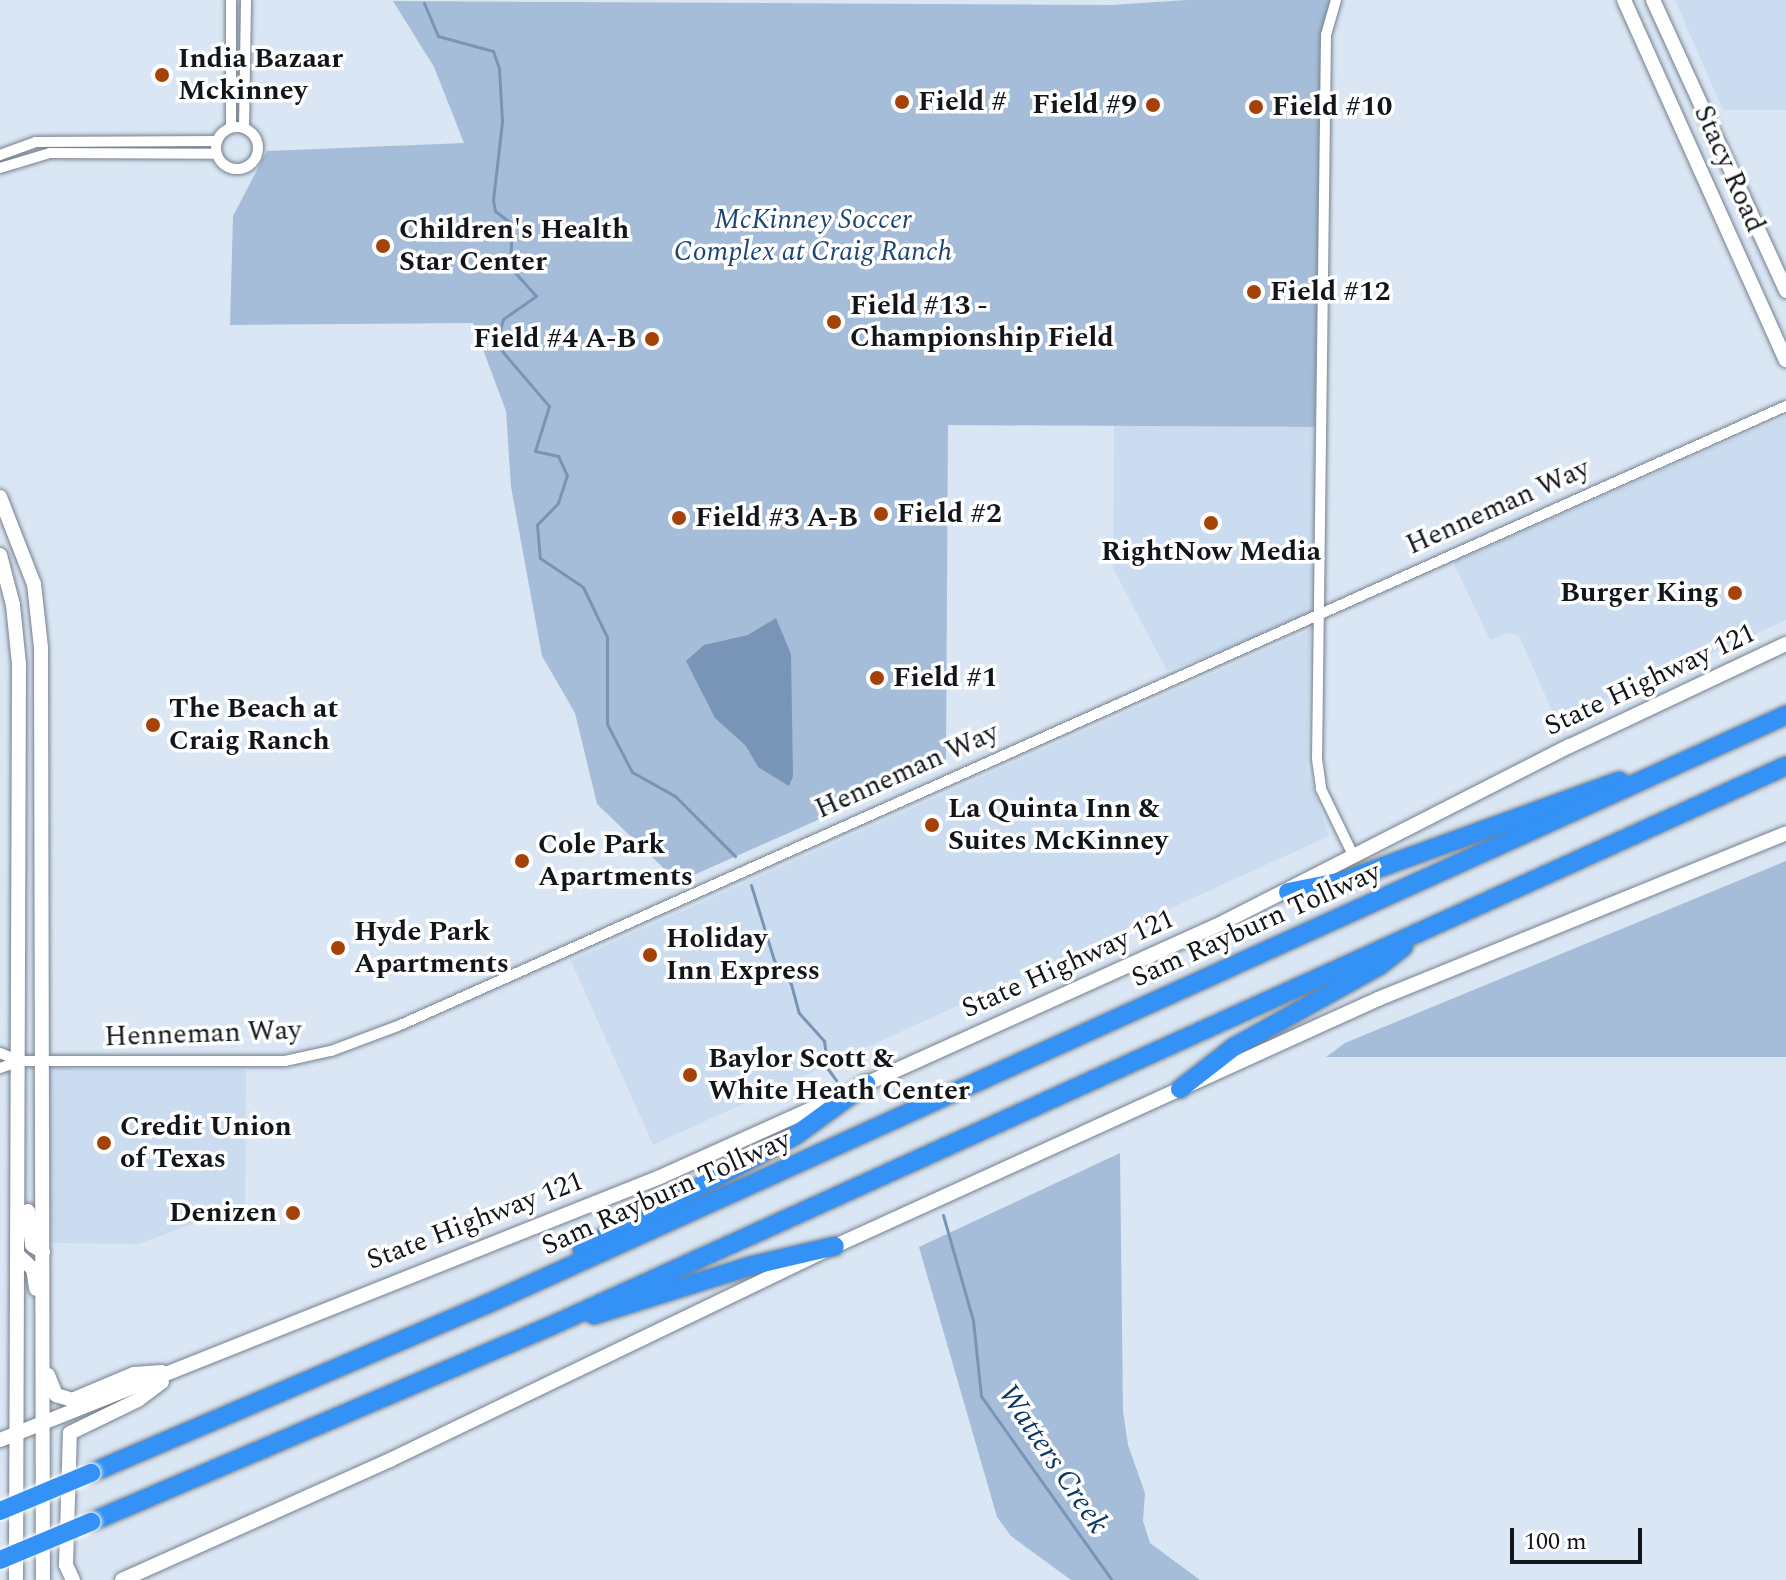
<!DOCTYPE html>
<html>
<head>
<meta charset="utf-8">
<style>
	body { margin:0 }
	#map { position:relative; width:1786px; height:1580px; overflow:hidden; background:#dae6f4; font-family:Spectral,serif }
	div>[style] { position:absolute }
	.built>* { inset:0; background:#cbdcf0 }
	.green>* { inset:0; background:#a6bdd9 }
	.water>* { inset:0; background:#7895b8 }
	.stream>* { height:3px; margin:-1.5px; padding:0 1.5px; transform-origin:1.5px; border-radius:1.5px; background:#7895b8 }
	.roads { filter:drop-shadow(0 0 2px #76808d) drop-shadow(0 0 2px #76808d) }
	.street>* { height:10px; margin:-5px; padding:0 5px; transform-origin:5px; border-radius:5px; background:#fff }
	.street>.ring { margin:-5px; padding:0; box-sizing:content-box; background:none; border:10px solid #fff; border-radius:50% }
	.secondary>* { height:14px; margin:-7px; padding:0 7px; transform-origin:7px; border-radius:7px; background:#fff }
	.highway>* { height:18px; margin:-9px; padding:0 9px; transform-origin:9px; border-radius:9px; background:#3491f6 }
	.bridges { filter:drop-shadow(0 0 2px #fff) drop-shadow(0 0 2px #fff) }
	.highway-bridge>* { height:18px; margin:-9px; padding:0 9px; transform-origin:9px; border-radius:9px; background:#3491f6 }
	.dots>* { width:22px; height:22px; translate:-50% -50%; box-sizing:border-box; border:4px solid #fff; border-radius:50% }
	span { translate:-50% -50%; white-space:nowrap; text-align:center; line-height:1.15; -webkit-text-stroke:7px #fff; paint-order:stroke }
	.poi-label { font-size:28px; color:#12161b; font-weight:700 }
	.left { translate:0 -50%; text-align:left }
	.right { translate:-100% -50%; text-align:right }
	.street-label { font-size:28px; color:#12161b }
	.park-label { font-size:28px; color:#1d4675; font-style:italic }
	.water-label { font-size:30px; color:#0d3764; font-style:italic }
	.scale { position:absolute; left:1510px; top:1528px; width:132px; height:36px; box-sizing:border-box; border:4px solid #12161b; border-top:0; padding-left:10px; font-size:24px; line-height:28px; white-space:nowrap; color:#12161b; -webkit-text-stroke:6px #fff; paint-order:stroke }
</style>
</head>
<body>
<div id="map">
	<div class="built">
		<i style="clip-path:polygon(1675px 0,1786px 0,1786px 110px,1723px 110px)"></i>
		<i style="clip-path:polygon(1786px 416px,1786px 620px,1557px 722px,1519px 636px,1508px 633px,1490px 640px,1453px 562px)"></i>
		<i style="clip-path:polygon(1114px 426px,1315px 427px,1324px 465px,1317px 614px,1167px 671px,1113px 568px)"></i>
		<i style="clip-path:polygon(1310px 630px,1307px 769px,1329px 836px,653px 1145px,571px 961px)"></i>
		<i style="clip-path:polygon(49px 1068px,246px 1070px,245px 1204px,139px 1244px,50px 1243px)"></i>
	</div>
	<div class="green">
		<i style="clip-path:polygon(1187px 0,1331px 0,1322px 34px,1315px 427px,948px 425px,946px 763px,678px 882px,597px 804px,575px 713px,542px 656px,511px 487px,506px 411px,473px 323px,230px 325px,233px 216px,267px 151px,464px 143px,434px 67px,393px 1px,1111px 5px)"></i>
		<i style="clip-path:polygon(1786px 861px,1786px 1057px,1326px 1057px,1345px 1043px)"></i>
		<i style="clip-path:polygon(1120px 1153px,1123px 1411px,1128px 1445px,1145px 1493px,1143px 1521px,1150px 1543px,1200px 1580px,1071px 1580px,1011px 1536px,997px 1517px,919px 1247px)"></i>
	</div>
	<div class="water">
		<i style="clip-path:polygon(776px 618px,791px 654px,793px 776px,789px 786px,758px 767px,746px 746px,715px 718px,686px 661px,704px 645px,748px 635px)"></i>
	</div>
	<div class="stream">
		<i style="left:424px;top:3px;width:36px;rotate:67deg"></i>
		<i style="left:438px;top:36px;width:57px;rotate:15.3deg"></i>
		<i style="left:493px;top:51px;width:18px;rotate:71deg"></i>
		<i style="left:499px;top:68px;width:54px;rotate:86.8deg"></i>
		<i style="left:502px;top:122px;width:79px;rotate:96.6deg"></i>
		<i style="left:493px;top:200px;width:11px;rotate:80deg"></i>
		<i style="left:495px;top:211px;width:21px;rotate:37deg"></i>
		<i style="left:512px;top:224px;width:43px;rotate:92.7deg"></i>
		<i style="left:510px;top:267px;width:39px;rotate:48deg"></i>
		<i style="left:536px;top:296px;width:40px;rotate:145.1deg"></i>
		<i style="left:503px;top:319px;width:26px;rotate:106deg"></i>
		<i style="left:496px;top:344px;width:82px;rotate:49.5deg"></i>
		<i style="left:549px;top:406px;width:47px;rotate:107.3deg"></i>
		<i style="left:535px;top:451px;width:24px;rotate:12deg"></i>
		<i style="left:558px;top:456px;width:21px;rotate:65deg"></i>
		<i style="left:567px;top:475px;width:29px;rotate:108deg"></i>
		<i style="left:558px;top:503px;width:30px;rotate:134deg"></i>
		<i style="left:537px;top:525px;width:33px;rotate:85deg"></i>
		<i style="left:540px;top:558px;width:52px;rotate:34deg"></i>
		<i style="left:583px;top:587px;width:55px;rotate:64.4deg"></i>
		<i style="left:607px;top:637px;width:87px;rotate:90deg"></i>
		<i style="left:607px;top:724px;width:54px;rotate:62.5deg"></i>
		<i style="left:632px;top:772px;width:49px;rotate:29.2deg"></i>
		<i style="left:675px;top:796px;width:85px;rotate:45deg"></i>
		<i style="left:751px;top:885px;width:78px;rotate:73deg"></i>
		<i style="left:774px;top:960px;width:29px;rotate:55deg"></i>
		<i style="left:791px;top:984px;width:30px;rotate:75deg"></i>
		<i style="left:799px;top:1013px;width:38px;rotate:48deg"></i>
		<i style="left:824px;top:1041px;width:28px;rotate:82deg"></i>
		<i style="left:828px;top:1069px;width:14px;rotate:54deg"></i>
		<i style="left:943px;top:1215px;width:109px;rotate:74.1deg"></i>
		<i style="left:973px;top:1320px;width:76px;rotate:84deg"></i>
		<i style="left:981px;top:1396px;width:226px;rotate:54.6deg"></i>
	</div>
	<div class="roads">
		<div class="street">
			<i style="left:1336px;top:0;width:36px;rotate:106deg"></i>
			<i style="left:1326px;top:35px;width:724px;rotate:90.71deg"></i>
			<i style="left:1317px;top:759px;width:30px;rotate:82deg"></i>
			<i style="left:1321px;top:789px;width:76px;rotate:64.1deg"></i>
			<i style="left:231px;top:127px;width:127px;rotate:-90deg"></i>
			<i class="ring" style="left:216px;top:127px;width:32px;height:32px"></i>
			<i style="left:244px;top:128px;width:128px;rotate:-89.1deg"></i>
			<i style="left:0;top:155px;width:38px;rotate:-20deg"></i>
			<i style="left:36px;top:142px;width:181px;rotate:-0.3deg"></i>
			<i style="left:0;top:168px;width:52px;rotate:-16.7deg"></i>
			<i style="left:50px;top:153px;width:166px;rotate:0.3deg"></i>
			<i style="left:0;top:1053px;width:22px;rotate:22deg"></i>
			<i style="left:20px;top:1061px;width:265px"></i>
			<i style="left:285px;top:1061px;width:47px;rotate:-12.3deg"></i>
			<i style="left:331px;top:1051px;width:72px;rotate:-20.5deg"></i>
			<i style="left:398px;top:1026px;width:1520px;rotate:-24.07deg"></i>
			<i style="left:0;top:1068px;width:21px;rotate:-19deg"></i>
		</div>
		<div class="secondary">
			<i style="left:1624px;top:0;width:395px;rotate:65.8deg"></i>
			<i style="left:1653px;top:0;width:320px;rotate:65.4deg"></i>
			<i style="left:0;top:497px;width:93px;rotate:68.7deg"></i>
			<i style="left:34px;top:584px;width:63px;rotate:83.7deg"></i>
			<i style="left:41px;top:647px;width:933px;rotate:89.88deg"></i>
			<i style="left:0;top:555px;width:52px;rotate:75.4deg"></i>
			<i style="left:13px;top:605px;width:59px;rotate:84.2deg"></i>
			<i style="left:19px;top:664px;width:916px;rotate:90.19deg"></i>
			<i style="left:859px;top:1087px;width:401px;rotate:-24.3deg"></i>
			<i style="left:1224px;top:922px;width:388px;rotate:-27deg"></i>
			<i style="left:1570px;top:746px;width:239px;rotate:-25.3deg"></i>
			<i style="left:28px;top:1211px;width:34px;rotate:83deg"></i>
			<i style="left:32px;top:1245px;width:13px;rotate:32deg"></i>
			<i style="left:18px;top:1255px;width:21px;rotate:43deg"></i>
			<i style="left:33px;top:1269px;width:20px;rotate:81deg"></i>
			<i style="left:48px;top:1375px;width:22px;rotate:68deg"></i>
			<i style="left:56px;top:1395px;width:17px;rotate:17deg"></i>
			<i style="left:72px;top:1400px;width:67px;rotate:-22.8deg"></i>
			<i style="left:134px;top:1374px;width:28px;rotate:-4deg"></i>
			<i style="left:0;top:1440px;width:710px;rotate:-21.73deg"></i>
			<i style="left:660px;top:1177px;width:197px;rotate:-24.2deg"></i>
			<i style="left:73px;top:1580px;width:17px;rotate:-115deg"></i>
			<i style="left:66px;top:1565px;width:132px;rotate:-88.3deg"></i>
			<i style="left:70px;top:1433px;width:76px;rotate:-25.9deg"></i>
			<i style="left:138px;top:1400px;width:30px;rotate:-37deg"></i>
			<i style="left:122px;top:1580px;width:294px;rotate:-24.1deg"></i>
			<i style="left:390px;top:1460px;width:494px;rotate:-25.7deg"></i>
			<i style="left:835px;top:1246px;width:597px;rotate:-24.46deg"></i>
			<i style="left:1378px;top:999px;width:440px;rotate:-22.1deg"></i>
		</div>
		<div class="highway">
			<i style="left:1288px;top:892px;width:56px;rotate:-11.3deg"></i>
			<i style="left:1343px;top:881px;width:294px;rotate:-19.9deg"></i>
			<i style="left:1180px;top:1089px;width:68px;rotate:-37.9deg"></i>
			<i style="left:1234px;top:1047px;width:166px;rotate:-29.2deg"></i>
			<i style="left:1379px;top:966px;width:31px;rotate:-38deg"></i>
			<i style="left:582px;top:1249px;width:242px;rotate:-28deg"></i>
			<i style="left:796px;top:1135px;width:87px;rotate:-36.1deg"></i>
			<i style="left:594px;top:1315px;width:164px;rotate:-17.4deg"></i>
			<i style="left:750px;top:1266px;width:87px;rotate:-13.2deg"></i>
			<i style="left:91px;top:1473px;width:428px;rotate:-23.1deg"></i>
			<i style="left:485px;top:1305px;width:1429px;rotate:-24.39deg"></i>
			<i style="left:91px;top:1522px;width:502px;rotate:-23.09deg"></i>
			<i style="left:553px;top:1325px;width:1354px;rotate:-24.39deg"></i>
		</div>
	</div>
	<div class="bridges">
		<div class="highway-bridge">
			<i style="left:0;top:1511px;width:99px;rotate:-22.7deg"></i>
			<i style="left:0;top:1560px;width:99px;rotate:-22.7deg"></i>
		</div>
	</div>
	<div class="dots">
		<i style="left:162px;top:75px;background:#a54208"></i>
		<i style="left:902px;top:102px;background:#a54208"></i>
		<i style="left:1153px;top:105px;background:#a54208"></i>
		<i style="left:1256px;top:107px;background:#a54208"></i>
		<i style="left:383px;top:246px;background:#a54208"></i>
		<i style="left:1254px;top:292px;background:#a54208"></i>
		<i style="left:834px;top:322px;background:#a54208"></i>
		<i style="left:652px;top:339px;background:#a54208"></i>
		<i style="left:881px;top:514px;background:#a54208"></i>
		<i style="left:679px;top:518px;background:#a54208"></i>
		<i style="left:1211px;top:523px;background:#a54208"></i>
		<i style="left:1735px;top:593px;background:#a54208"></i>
		<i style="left:877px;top:678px;background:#a54208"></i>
		<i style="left:153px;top:725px;background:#a54208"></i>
		<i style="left:932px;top:825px;background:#a54208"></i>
		<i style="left:522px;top:861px;background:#a54208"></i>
		<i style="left:338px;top:948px;background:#a54208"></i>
		<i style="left:650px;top:955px;background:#a54208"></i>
		<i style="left:690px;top:1075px;background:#a54208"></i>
		<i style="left:104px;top:1143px;background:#a54208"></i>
		<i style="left:293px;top:1213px;background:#a54208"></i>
	</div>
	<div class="poi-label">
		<span class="left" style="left:178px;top:75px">India Bazaar<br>Mckinney</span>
		<span class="left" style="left:918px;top:102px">Field #</span>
		<span class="right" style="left:1137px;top:105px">Field #9</span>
		<span class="left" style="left:1272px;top:107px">Field #10</span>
		<span class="left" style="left:399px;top:246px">Children's Health<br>Star Center</span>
		<span class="left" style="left:1270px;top:292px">Field #12</span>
		<span class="left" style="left:850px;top:322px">Field #13 -<br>Championship Field</span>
		<span class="right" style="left:636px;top:339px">Field #4 A-B</span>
		<span class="left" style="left:897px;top:514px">Field #2</span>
		<span class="left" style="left:695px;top:518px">Field #3 A-B</span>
		<span style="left:1211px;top:552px">RightNow Media</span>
		<span class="right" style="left:1719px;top:593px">Burger King</span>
		<span class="left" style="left:893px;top:678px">Field #1</span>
		<span class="left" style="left:169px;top:725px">The Beach at<br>Craig Ranch</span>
		<span class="left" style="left:948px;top:825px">La Quinta Inn &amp;<br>Suites McKinney</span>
		<span class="left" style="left:538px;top:861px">Cole Park<br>Apartments</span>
		<span class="left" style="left:354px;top:948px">Hyde Park<br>Apartments</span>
		<span class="left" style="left:666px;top:955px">Holiday<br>Inn Express</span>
		<span class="left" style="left:708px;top:1075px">Baylor Scott &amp;<br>White Heath Center</span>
		<span class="left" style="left:120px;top:1143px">Credit Union<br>of Texas</span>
		<span class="right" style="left:277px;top:1213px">Denizen</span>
	</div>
	<div class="street-label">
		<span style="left:1729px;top:169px;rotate:66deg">Stacy Road</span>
		<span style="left:1498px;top:507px;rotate:-24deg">Henneman Way</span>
		<span style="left:1650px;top:680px;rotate:-25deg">State Highway 121</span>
		<span style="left:907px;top:771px;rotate:-24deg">Henneman Way</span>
		<span style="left:1256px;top:925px;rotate:-24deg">Sam Rayburn Tollway</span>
		<span style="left:1068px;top:964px;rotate:-24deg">State Highway 121</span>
		<span style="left:203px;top:1034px;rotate:-2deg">Henneman Way</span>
		<span style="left:666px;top:1193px;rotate:-24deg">Sam Rayburn Tollway</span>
		<span style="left:475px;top:1221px;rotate:-21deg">State Highway 121</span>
	</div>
	<div class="park-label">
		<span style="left:813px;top:236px">McKinney Soccer<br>Complex at Craig Ranch</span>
	</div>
	<div class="water-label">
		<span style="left:1053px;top:1459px;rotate:56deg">Watters Creek</span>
	</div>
	<div class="scale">100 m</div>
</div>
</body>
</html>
